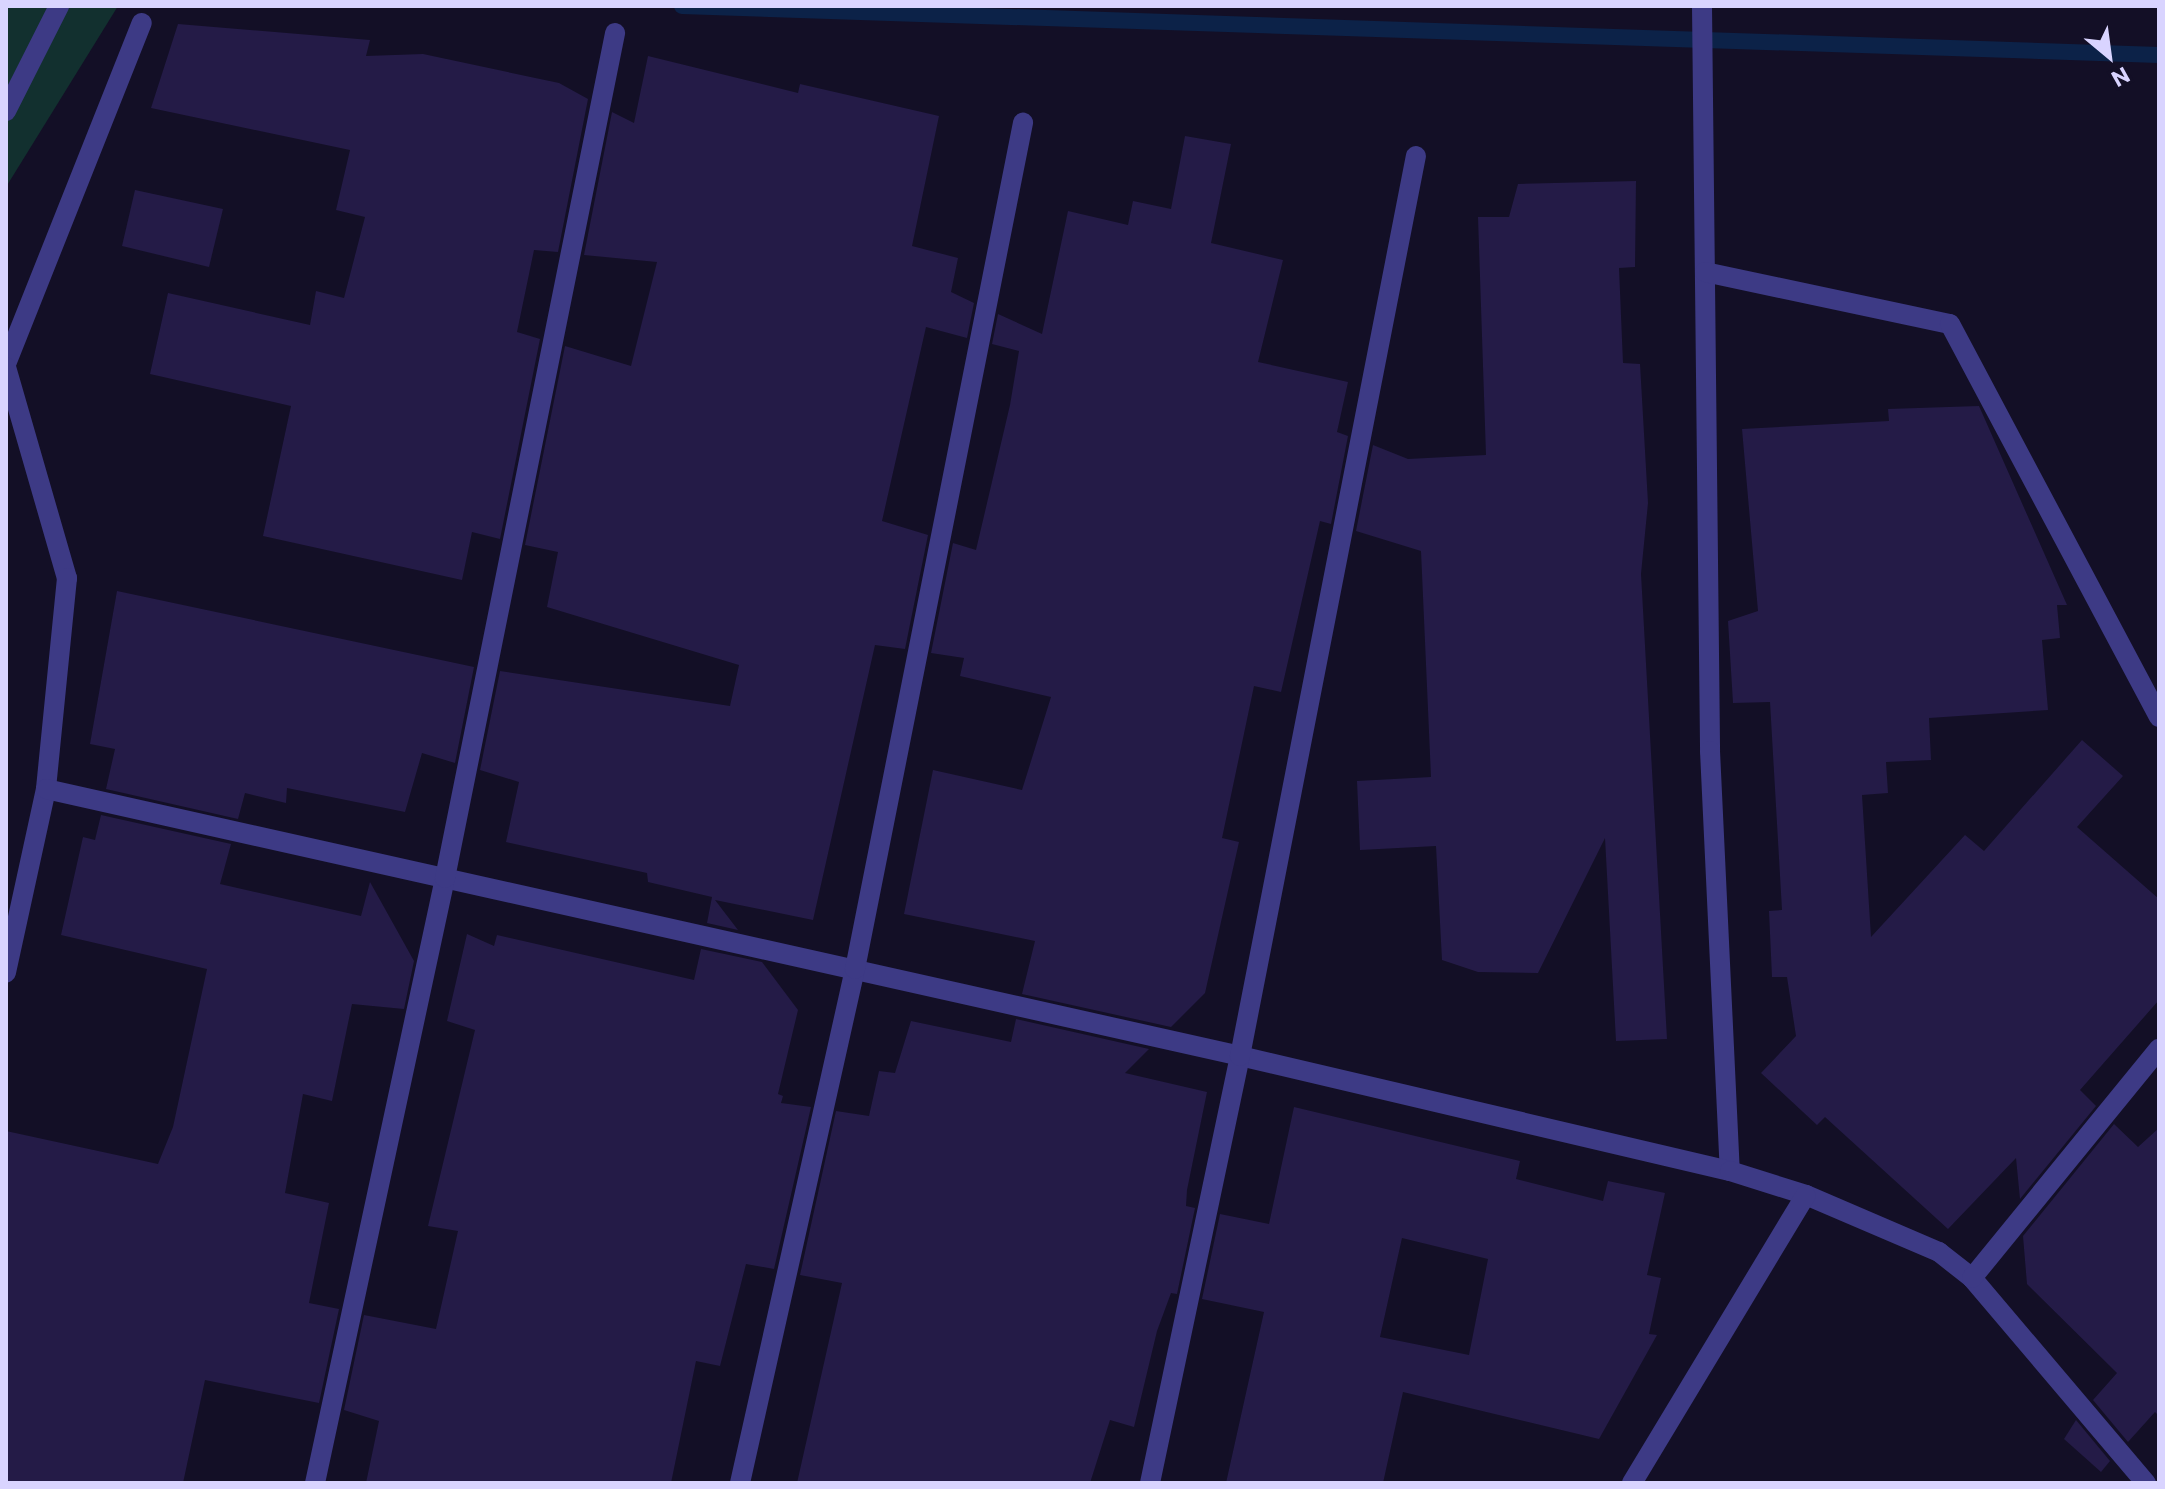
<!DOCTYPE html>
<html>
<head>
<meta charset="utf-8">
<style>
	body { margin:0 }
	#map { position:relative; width:2165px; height:1489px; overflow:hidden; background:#130f26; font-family:Commissioner,sans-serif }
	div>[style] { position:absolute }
	.green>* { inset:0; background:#12302f }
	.stream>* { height:16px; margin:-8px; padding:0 8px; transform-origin:8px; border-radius:8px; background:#0c2248 }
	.building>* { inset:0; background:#241b47 }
	.minor>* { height:20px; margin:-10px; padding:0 10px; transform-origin:10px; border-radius:10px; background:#3d3a85 }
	span { translate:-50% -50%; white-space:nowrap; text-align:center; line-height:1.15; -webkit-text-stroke:6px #130f26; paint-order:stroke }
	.frame { position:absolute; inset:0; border:8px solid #d9d4ff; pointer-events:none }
	.north { position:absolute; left:2069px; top:16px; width:80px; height:80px; -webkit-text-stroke:6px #130f26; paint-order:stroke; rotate:151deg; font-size:22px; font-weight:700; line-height:32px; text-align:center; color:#d9d4ff }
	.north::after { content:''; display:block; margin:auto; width:28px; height:36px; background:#d9d4ff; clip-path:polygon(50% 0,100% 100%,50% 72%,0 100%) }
</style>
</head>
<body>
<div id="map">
	<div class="green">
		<i style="clip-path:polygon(6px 6px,118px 6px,6px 187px)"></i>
	</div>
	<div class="stream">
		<i style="left:682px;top:6px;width:1478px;rotate:1.9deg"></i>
	</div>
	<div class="building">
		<i style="clip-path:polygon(178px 24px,370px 40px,366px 56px,423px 54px,559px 83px,588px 99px,558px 252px,534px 250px,517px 332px,540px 339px,500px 539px,472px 532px,462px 580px,263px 536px,291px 406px,150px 374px,168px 293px,310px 325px,316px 291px,344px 298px,365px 217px,336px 210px,350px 150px,151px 108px)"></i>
		<i style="clip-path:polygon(648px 56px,798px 93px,800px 84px,939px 116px,912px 246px,958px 258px,951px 292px,974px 303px,967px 338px,926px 327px,882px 521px,928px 535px,905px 649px,875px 645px,813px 920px,715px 900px,738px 930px,707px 923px,712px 897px,648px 882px,647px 873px,506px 842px,519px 782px,480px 770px,500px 671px,730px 706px,739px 665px,547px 607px,558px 552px,525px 545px,565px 346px,631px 366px,657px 262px,584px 255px,612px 112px,634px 123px)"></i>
		<i style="clip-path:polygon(1185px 136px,1231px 144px,1211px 243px,1283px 260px,1258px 362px,1348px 382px,1337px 432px,1348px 436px,1331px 524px,1320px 521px,1281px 692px,1254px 686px,1222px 838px,1239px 842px,1205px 993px,1171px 1027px,1022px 994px,1035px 941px,904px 914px,933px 770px,1022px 790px,1051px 697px,960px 676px,964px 658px,931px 653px,953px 543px,976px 550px,1010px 405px,1019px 351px,992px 344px,998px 314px,1042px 334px,1068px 211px,1128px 225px,1133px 201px,1171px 209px)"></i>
		<i style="clip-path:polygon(1636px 181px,1635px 267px,1619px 268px,1623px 363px,1640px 364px,1648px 503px,1641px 574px,1667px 1039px,1616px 1041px,1605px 838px,1538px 973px,1478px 972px,1442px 960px,1436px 846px,1360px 850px,1357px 781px,1431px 777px,1421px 551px,1356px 531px,1373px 445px,1408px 459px,1486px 455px,1478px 217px,1509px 217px,1518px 184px)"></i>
		<i style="clip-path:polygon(135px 190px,223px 209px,209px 267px,122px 246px)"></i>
		<i style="clip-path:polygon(1979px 406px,2067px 605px,2057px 605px,2060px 638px,2042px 640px,2048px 710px,1929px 718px,1931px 760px,1886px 762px,1888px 793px,1862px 795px,1871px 937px,1965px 835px,1984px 851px,2082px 740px,2123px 776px,2077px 827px,2159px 899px,2159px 1000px,2080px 1090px,2096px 1106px,2020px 1199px,2016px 1158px,1948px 1229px,1825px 1117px,1817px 1125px,1761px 1073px,1796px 1036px,1787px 977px,1772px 977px,1769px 911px,1782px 910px,1770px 702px,1733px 703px,1728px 621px,1758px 611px,1742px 429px,1889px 421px,1888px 409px)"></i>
		<i style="clip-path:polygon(117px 591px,474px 667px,455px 763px,422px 753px,405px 812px,287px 788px,286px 803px,245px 793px,238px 819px,106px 789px,115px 749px,90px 744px)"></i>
		<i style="clip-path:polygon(101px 815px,231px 844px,220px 884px,361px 916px,370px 882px,414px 961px,404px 1009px,352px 1004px,332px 1101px,303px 1094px,285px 1193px,329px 1203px,309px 1303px,339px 1309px,319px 1403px,205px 1380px,183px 1483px,6px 1483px,6px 1131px,158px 1164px,173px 1127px,207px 969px,61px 935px,83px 837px,95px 840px)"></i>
		<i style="clip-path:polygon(467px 934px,494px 946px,497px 935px,694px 980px,701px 949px,762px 962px,798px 1010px,778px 1094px,783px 1096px,781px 1103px,811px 1107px,774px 1269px,746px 1264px,720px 1366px,696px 1361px,671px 1483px,366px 1483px,379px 1421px,344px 1410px,364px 1315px,436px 1329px,458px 1231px,428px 1226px,475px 1030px,447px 1021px)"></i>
		<i style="clip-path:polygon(1016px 1019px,1149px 1049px,1125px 1073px,1207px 1092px,1187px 1190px,1186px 1206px,1195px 1208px,1177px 1294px,1171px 1293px,1157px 1331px,1134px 1427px,1110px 1420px,1090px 1483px,797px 1483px,842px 1283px,800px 1275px,836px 1111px,869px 1116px,879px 1071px,895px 1073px,911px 1021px,1011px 1042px)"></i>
		<i style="clip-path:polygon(evenodd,1294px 1107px,1520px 1161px,1516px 1179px,1603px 1201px,1608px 1181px,1665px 1193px,1647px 1275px,1661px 1278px,1649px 1334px,1657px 1335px,1599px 1439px,1403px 1392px,1383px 1483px,1226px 1483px,1264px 1312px,1202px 1299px,1220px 1214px,1269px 1224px,1294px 1107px,1402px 1238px,1488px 1259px,1469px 1355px,1380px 1337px,1402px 1238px)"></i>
		<i style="clip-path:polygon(2114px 1124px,2138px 1147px,2159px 1128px,2159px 1416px,2155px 1412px,2128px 1442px,2093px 1400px,2117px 1373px,2027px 1284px,2023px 1236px)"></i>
		<i style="clip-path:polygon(2076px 1420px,2110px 1461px,2101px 1472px,2064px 1439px)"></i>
	</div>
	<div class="minor">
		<i style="left:1702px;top:6px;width:745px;rotate:89.38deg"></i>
		<i style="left:1710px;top:751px;width:420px;rotate:87.3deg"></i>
		<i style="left:6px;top:111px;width:118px;rotate:-63.2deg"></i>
		<i style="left:1705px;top:272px;width:250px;rotate:12deg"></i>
		<i style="left:1950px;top:324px;width:445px;rotate:62deg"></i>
		<i style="left:6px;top:364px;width:367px;rotate:-68.3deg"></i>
		<i style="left:6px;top:367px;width:220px;rotate:73.9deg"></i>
		<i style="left:67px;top:578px;width:212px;rotate:95.7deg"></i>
		<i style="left:46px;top:789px;width:188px;rotate:102.3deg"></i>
		<i style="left:46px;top:789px;width:1223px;rotate:12.6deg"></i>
		<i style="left:1240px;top:1056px;width:503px;rotate:13.21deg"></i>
		<i style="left:1730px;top:1171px;width:80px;rotate:17.5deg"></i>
		<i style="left:1806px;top:1195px;width:145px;rotate:23.2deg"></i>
		<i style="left:1939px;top:1252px;width:42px;rotate:38.2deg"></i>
		<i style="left:1972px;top:1278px;width:269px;rotate:49.7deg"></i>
		<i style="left:1972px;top:1278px;width:296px;rotate:-50.8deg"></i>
		<i style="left:315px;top:1483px;width:619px;rotate:-77.87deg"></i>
		<i style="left:445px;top:878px;width:862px;rotate:-78.62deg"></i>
		<i style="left:740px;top:1483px;width:527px;rotate:-77.39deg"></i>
		<i style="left:855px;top:969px;width:863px;rotate:-78.77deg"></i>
		<i style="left:1150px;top:1483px;width:436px;rotate:-78.1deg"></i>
		<i style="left:1240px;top:1056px;width:917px;rotate:-78.94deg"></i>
		<i style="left:1632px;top:1483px;width:336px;rotate:-58.9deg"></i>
	</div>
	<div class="frame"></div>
	<div class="north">N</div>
</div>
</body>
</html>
